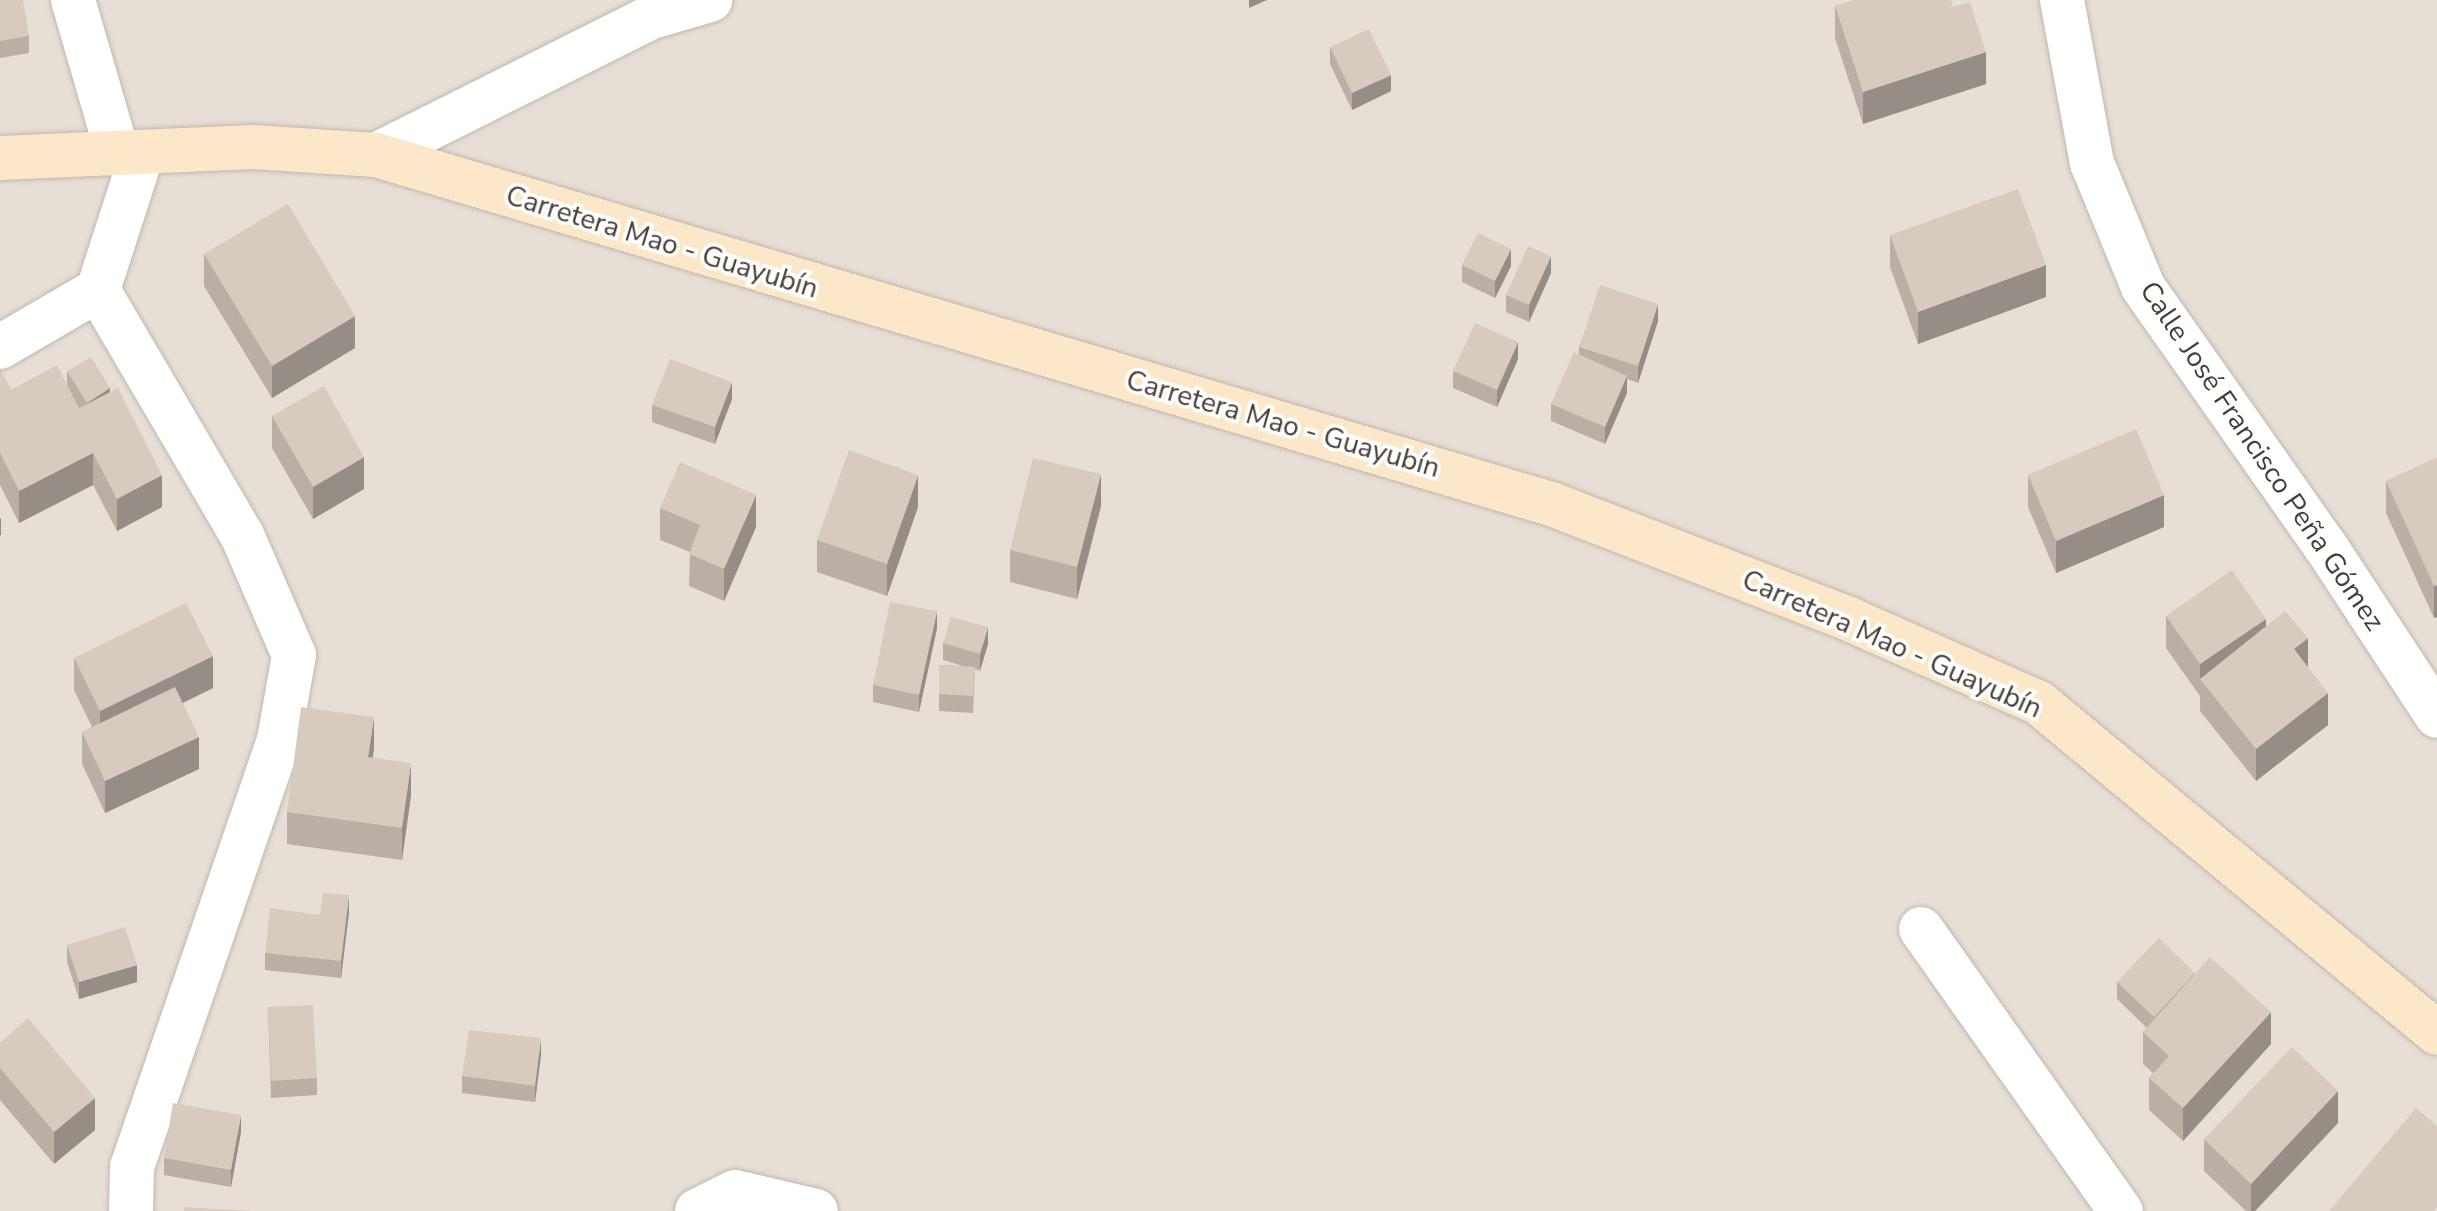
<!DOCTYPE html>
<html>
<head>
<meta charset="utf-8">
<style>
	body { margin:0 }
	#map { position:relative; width:2437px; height:1211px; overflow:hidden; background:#f3eee7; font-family:"Nunito Sans",sans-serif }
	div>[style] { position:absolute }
	.residential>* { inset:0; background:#e7dfd6 }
	.roads { filter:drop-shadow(0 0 2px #c1b7ad) drop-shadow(0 0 2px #c1b7ad) }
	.street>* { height:44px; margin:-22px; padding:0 22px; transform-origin:22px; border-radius:22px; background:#fff }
	.secondary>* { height:44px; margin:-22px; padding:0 22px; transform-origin:22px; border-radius:22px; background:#fce8c8 }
	.wall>* { inset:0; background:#b9afa5 }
	.shaded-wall>* { inset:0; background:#968e86 }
	.building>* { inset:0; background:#d7cbc0 }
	span { translate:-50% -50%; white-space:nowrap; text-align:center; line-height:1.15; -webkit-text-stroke:7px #fff; paint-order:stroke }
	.street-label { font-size:28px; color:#463e36 }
</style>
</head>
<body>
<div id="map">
	<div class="residential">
		<i style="clip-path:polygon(0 0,2437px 0,2437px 1211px,0 1211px)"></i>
	</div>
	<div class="roads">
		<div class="street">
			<i style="left:73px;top:0;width:161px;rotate:73.8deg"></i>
			<i style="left:2062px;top:0;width:166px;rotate:79.6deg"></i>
			<i style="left:2092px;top:163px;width:134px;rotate:67.6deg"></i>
			<i style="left:2143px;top:287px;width:318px;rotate:54.9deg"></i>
			<i style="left:2326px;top:547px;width:202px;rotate:56.7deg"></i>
			<i style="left:376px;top:155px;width:305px;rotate:-26.6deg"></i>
			<i style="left:649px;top:18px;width:64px;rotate:-16.4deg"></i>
			<i style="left:98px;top:290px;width:284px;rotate:59.6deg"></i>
			<i style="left:242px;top:535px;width:131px;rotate:66.6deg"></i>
			<i style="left:294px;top:655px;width:86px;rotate:100deg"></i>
			<i style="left:279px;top:740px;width:452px;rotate:109deg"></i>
			<i style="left:132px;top:1167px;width:44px;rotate:91.3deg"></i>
			<i style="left:0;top:347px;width:113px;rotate:-30.2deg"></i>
			<i style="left:98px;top:290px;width:143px;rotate:-72.1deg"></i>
			<i style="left:1921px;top:929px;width:346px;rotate:54.7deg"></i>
			<i style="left:697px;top:1211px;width:42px;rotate:-26.6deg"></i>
			<i style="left:735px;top:1192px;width:83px;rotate:13.2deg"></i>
		</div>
		<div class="secondary">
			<i style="left:0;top:158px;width:253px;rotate:-2.5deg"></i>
			<i style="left:253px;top:147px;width:123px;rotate:3.7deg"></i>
			<i style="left:376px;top:155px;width:1226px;rotate:16.54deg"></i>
			<i style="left:1551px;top:504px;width:322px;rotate:21.1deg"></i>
			<i style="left:1851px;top:620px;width:206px;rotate:23.8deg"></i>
			<i style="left:2039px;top:703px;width:517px;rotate:39.66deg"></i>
		</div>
	</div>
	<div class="wall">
		<i style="clip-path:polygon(0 0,29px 36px,29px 53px,0 58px)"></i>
		<i style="clip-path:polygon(1835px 6px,1953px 7px,1986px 84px,1863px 124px,1835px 38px)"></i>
		<i style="clip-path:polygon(1330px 47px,1391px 91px,1352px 110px,1330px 64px)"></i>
		<i style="clip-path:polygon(1890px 235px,2046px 297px,1918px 344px,1890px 267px)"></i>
		<i style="clip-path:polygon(204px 254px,355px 348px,272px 398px,204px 286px)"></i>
		<i style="clip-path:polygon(1462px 265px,1511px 266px,1495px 298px,1462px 282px)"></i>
		<i style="clip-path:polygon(1551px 273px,1529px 322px,1506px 312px,1506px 295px)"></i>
		<i style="clip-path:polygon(1658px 321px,1638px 383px,1627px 379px,1627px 393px,1605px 444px,1551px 421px,1551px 404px,1579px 355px,1579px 347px)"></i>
		<i style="clip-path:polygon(1518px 359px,1497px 407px,1453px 388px,1453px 371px)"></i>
		<i style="clip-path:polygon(0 370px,11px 390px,67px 385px,67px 371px,110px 392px,162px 507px,117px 531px,93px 485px,19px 523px,0 485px)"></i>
		<i style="clip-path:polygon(732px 399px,715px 444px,652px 422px,652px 405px)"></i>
		<i style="clip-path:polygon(272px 416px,364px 489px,313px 519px,272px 448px)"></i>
		<i style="clip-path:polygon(2437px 458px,2437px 617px,2434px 618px,2386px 513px,2386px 481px)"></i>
		<i style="clip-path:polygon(2028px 475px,2164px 527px,2056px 573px,2028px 507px)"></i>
		<i style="clip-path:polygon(1101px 506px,1077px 599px,1010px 582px,1010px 550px)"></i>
		<i style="clip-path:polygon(918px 507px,887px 596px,817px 572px,817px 540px)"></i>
		<i style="clip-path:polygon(660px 508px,756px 527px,724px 601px,689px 586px,690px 552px,660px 540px)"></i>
		<i style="clip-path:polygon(2166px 616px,2266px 626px,2308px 667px,2328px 725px,2256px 781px,2200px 711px,2200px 696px,2166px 648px)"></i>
		<i style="clip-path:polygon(937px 628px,919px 712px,873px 702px,873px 685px)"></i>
		<i style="clip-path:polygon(943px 643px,988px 644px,980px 671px,975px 669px,973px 713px,939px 711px,939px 665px,963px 666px,943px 660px)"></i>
		<i style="clip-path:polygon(74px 658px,213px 688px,183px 703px,199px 769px,105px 813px,82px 764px,82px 732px,92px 727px,74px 690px)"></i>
		<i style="clip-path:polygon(374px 749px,372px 758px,411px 795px,402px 860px,287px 844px,287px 812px)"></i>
		<i style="clip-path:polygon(349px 912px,341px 978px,265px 970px,265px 953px,320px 915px)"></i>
		<i style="clip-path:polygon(67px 945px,137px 982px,79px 999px,67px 962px)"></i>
		<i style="clip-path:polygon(2195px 973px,2271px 1044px,2183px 1141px,2149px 1110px,2149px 1078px,2153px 1073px,2143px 1064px,2143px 1032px,2147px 1028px,2117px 999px,2117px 982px)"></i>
		<i style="clip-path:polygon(268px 1007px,317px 1078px,317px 1095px,271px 1098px)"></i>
		<i style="clip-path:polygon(0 1043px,95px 1130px,54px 1164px,0 1100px)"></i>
		<i style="clip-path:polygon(541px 1055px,535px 1102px,462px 1093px,462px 1076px)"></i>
		<i style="clip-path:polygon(2338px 1123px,2255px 1211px,2246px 1211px,2204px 1171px,2204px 1139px)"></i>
		<i style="clip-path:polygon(241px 1132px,231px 1187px,164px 1175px,164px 1158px)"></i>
	</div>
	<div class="shaded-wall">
		<i style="clip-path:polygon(1249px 0,1267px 0,1249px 8px)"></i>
		<i style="clip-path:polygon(1986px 52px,1986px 84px,1863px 124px,1863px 92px)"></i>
		<i style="clip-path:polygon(1391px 75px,1391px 91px,1352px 110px,1352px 93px)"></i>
		<i style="clip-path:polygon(1511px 249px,1511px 266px,1495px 298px,1495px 281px)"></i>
		<i style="clip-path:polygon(1551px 256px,1551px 273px,1529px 322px,1529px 305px)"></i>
		<i style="clip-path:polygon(2046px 265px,2046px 297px,1918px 344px,1918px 312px)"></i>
		<i style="clip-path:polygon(1658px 304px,1658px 321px,1638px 383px,1638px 366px)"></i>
		<i style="clip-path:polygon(355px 316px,355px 348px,272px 398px,272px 366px)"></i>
		<i style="clip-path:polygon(1518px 342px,1518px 359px,1497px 407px,1497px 390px)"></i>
		<i style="clip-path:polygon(1627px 376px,1627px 393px,1605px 444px,1605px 427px)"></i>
		<i style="clip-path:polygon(732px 382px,732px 399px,715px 444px,715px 427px)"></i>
		<i style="clip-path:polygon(110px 388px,110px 405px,87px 420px,87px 403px)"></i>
		<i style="clip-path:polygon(93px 453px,93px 485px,19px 523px,19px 491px)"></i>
		<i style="clip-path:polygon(364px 457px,364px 489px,313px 519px,313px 487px)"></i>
		<i style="clip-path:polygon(1101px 474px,1101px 506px,1077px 599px,1077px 567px)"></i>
		<i style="clip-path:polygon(162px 475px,162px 507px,117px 531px,117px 499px)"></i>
		<i style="clip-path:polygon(918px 475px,918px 507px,887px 596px,887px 564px)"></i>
		<i style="clip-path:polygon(756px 495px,756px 527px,724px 601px,724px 569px)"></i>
		<i style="clip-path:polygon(2164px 495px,2164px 527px,2056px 573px,2056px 541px)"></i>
		<i style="clip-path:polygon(1px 518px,1px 535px,0 536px,0 519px)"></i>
		<i style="clip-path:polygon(2437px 585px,2437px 617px,2434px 618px,2434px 586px)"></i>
		<i style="clip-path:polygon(937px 611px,937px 628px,919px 712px,919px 695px)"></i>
		<i style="clip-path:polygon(2266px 619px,2266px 651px,2200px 679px,2200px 696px,2200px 664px)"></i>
		<i style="clip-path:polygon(988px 627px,988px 644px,980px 671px,980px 654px)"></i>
		<i style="clip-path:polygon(2308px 638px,2308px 670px,2294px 649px)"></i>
		<i style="clip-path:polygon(213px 656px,213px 688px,100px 743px,100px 711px)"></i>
		<i style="clip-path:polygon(2328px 693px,2328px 725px,2256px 781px,2256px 749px)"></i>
		<i style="clip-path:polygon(374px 717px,374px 749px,368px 789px,368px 757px)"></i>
		<i style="clip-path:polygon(199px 737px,199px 769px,105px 813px,105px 781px)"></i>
		<i style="clip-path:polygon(411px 763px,411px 795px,402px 860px,402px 828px)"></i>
		<i style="clip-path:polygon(349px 895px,349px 912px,341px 978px,341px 961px)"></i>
		<i style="clip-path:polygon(137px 965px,137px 982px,79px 999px,79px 982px)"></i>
		<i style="clip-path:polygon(2271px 1012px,2271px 1044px,2183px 1141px,2183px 1108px)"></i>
		<i style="clip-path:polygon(541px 1038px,541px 1055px,535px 1102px,535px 1086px)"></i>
		<i style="clip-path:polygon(2338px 1091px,2338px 1123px,2255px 1211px,2251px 1211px,2251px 1184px)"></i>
		<i style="clip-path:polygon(95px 1098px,95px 1130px,54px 1164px,54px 1132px)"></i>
		<i style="clip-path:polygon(241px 1115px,241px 1132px,231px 1187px,231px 1170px)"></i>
	</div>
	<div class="building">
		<i style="clip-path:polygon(0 0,23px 0,29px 36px,0 41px)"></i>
		<i style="clip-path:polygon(1854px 0,1951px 0,1953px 7px,1970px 2px,1986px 52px,1863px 92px,1835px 6px)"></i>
		<i style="clip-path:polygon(1369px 29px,1391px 75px,1352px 93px,1330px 47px)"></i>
		<i style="clip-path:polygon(2018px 189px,2046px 265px,1918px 312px,1890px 235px)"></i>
		<i style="clip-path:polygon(288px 204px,355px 316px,272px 366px,204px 254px)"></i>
		<i style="clip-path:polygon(1478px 233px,1511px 249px,1495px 281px,1462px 265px)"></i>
		<i style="clip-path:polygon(1528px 246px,1551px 256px,1529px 305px,1506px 295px)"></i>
		<i style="clip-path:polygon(1600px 285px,1658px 304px,1638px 366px,1579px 347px)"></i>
		<i style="clip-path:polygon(1475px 323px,1518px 342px,1497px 390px,1453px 371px)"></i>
		<i style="clip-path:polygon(1574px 352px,1627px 376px,1605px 427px,1551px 404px)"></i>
		<i style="clip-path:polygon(91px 357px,110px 388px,87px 403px,67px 371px)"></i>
		<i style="clip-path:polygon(670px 359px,732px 382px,715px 427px,652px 405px)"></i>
		<i style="clip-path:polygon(57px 365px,79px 408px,118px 388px,162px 475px,117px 499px,93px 453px,19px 491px,0 453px,0 370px,11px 390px)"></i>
		<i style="clip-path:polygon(324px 386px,364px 457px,313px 487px,272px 416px)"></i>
		<i style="clip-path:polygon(2136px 429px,2164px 495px,2056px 541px,2028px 475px)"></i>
		<i style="clip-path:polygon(849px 450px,918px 475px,887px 564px,817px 540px)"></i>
		<i style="clip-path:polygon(1033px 458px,1101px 474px,1077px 567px,1010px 550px)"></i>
		<i style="clip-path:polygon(2437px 458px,2437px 585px,2434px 586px,2386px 481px)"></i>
		<i style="clip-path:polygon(680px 462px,756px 495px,724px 569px,689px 554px,700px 525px,660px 508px)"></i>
		<i style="clip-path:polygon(2232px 570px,2266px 619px,2200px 664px,2166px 616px)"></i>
		<i style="clip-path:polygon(890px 602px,937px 611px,919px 695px,873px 685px)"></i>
		<i style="clip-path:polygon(186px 603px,213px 656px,100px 711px,74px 658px)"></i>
		<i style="clip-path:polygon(2285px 611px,2308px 638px,2294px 649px,2328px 693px,2256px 749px,2200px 679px)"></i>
		<i style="clip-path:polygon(951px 617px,988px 627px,980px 654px,943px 643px)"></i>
		<i style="clip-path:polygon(939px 665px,975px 667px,973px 696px,939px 694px)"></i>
		<i style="clip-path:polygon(175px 687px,199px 737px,105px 781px,82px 732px)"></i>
		<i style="clip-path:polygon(301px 707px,374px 717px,368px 757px,411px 763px,402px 828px,287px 812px)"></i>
		<i style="clip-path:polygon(323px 893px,349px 895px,341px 961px,265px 953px,270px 908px,320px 915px)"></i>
		<i style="clip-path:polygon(125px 927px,137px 965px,79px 982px,67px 945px)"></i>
		<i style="clip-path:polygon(2159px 938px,2195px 973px,2154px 1017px,2117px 982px)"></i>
		<i style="clip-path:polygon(2210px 957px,2271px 1012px,2183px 1108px,2149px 1078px,2169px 1056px,2143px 1032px)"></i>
		<i style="clip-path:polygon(313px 1005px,317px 1078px,271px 1081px,268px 1007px)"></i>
		<i style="clip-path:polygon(28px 1018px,95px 1098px,54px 1132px,0 1068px,0 1043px)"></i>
		<i style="clip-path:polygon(469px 1030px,541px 1038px,535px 1086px,462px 1076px)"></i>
		<i style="clip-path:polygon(2292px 1047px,2338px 1091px,2251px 1184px,2204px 1139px)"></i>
		<i style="clip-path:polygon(173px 1103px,241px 1115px,231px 1170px,164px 1158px)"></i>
		<i style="clip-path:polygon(2416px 1108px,2437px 1126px,2437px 1207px,2434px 1211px,2329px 1211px)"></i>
		<i style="clip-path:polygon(184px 1207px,252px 1211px,184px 1211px)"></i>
	</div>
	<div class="street-label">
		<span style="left:662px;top:242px;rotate:17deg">Carretera Mao - Guayubín</span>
		<span style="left:1283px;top:424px;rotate:16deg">Carretera Mao - Guayubín</span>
		<span style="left:2262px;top:456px;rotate:56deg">Calle José Francisco Peña Gómez</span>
		<span style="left:1892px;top:644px;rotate:24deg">Carretera Mao - Guayubín</span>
	</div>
</div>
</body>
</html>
